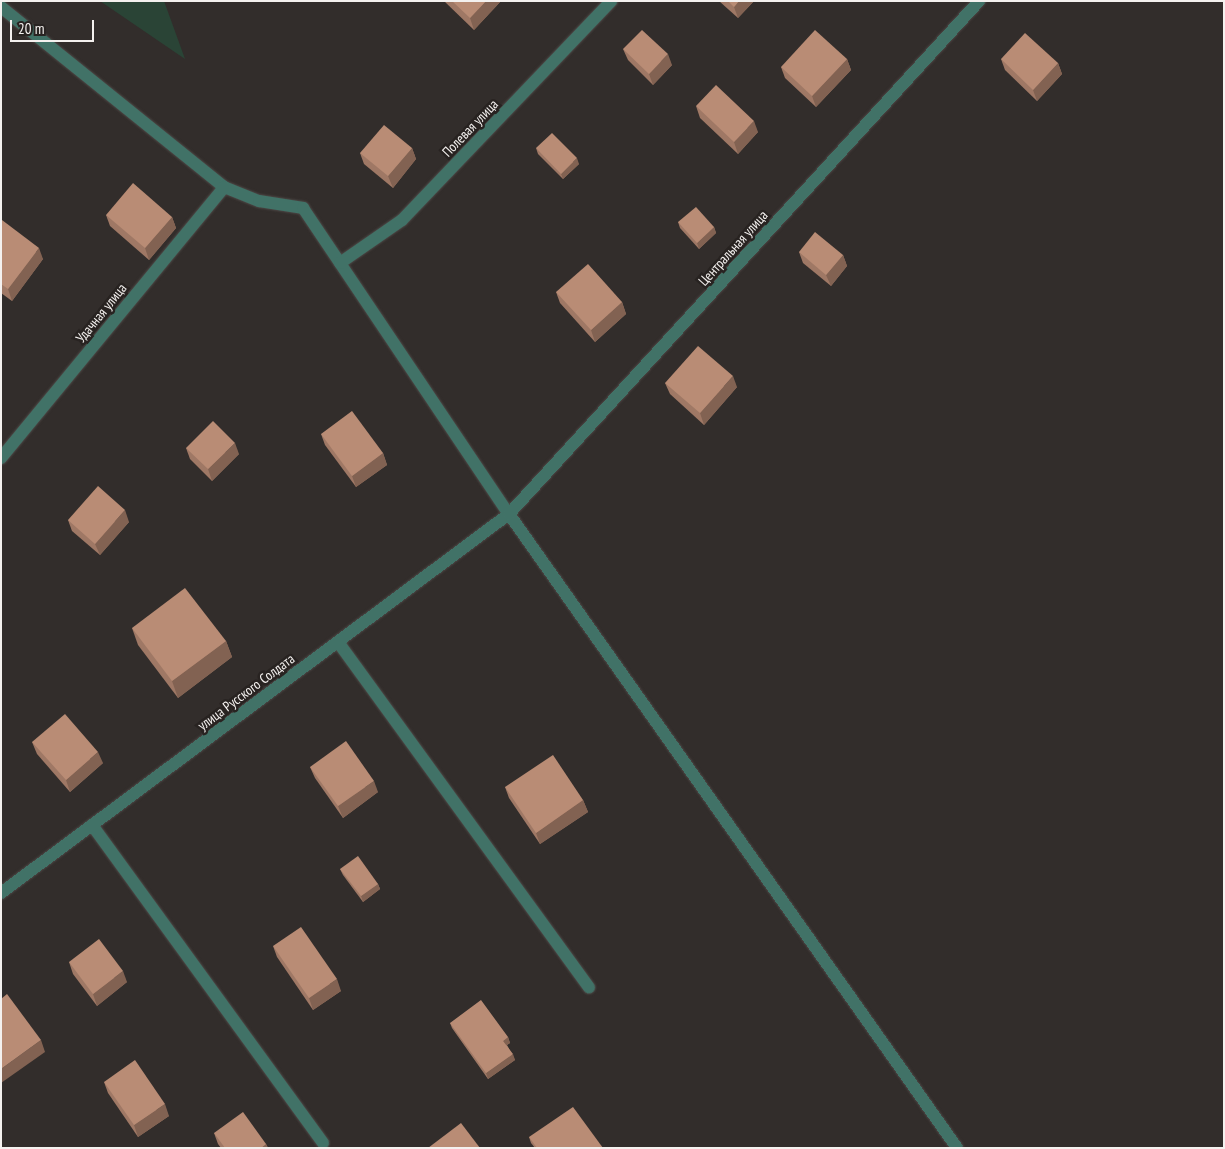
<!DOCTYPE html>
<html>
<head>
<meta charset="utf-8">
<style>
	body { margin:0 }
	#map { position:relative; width:1225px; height:1149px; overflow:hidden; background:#322d2b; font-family:"PT Sans Narrow",sans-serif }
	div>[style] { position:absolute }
	.green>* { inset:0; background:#2a4436 }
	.roads { filter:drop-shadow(0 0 1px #4d4846) drop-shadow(0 0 1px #4d4846) }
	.street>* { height:12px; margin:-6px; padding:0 6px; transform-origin:6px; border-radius:6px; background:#417267 }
	.wall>* { inset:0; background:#9f7865 }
	.shaded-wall>* { inset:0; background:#826252 }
	.building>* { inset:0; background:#b98c75 }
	span { translate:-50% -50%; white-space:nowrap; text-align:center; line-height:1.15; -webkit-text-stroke:5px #282321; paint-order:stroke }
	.street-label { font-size:14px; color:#f4f1ef }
	.frame { position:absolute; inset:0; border:2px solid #f4f1ef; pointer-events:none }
	.scale { position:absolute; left:10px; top:20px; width:84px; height:22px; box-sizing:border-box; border:2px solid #f4f1ef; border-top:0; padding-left:6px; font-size:15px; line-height:18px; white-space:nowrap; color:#f4f1ef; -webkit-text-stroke:4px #282321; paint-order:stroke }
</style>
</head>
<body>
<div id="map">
	<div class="green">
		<i style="clip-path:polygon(100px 1px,164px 1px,185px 59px)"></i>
	</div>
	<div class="roads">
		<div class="street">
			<i style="left:1px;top:7px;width:287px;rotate:38.9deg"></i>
			<i style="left:224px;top:187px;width:38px;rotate:22deg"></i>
			<i style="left:259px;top:201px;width:45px;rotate:9deg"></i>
			<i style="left:303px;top:208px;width:369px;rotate:56.1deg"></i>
			<i style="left:509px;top:514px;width:776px;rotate:54.75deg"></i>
			<i style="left:340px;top:263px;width:75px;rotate:-34.7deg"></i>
			<i style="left:402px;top:220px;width:303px;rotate:-46.3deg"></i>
			<i style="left:1px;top:458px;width:351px;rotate:-50.5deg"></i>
			<i style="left:338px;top:642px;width:427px;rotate:54deg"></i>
			<i style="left:92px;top:825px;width:393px;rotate:54deg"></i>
			<i style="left:1px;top:893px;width:634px;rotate:-36.73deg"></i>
			<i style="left:509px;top:514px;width:696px;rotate:-47.5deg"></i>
		</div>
	</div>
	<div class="wall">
		<i style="clip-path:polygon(444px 1px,501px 1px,474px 30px)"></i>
		<i style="clip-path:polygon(719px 1px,754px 1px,738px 18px)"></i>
		<i style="clip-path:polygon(623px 49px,672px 65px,653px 85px,628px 60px)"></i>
		<i style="clip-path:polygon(847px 59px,851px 70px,816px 107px,785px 78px,781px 67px)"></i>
		<i style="clip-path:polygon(1001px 59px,1058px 63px,1062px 74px,1037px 101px,1005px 70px)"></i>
		<i style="clip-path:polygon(696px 106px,758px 132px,738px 154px,700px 118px)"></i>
		<i style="clip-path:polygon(412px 148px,416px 159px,393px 188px,364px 164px,360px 153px)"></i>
		<i style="clip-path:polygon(536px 148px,579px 164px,563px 179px,538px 154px)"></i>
		<i style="clip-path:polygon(106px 215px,172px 217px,176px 228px,149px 260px,110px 226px)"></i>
		<i style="clip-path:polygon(1px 221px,43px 259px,12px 301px,1px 293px)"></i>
		<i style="clip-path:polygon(678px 222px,714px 227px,716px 233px,699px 249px,680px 228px)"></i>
		<i style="clip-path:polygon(799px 252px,843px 255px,847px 266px,831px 286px,803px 263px)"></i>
		<i style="clip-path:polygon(556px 292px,622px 302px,626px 314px,595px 342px,560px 303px)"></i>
		<i style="clip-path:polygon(665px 383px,737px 387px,704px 425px,670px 394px)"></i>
		<i style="clip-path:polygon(321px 434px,383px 453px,387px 465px,356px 487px,325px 445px)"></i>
		<i style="clip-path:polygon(186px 448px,239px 454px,212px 481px,190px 459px)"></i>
		<i style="clip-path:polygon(68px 520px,129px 522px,100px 555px,72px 531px)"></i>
		<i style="clip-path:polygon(132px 628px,226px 641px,232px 657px,178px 698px,138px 645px)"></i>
		<i style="clip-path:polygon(32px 742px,103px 763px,70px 792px,37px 754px)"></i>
		<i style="clip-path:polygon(310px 767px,378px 792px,343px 818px,315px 778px)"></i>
		<i style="clip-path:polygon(505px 787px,583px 800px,588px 812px,540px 844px,509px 798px)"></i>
		<i style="clip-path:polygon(340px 869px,378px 884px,380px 889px,363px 902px,343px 875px)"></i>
		<i style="clip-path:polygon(273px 946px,341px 991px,313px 1010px,277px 957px)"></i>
		<i style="clip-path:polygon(69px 962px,127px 982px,97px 1006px,73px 974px)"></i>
		<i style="clip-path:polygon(450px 1023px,508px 1037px,510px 1043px,507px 1045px,515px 1060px,488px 1079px,452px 1028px)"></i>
		<i style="clip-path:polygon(104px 1082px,169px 1116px,138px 1137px,108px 1093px)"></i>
		<i style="clip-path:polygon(214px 1133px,266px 1144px,268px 1148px,221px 1148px,218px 1144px)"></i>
		<i style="clip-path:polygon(529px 1137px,603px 1148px,535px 1148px,531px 1143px)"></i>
	</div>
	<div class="shaded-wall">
		<i style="clip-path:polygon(486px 1px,501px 1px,474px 30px,470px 18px)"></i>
		<i style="clip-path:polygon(739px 1px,754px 1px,738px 18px,734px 7px)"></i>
		<i style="clip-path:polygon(668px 54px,672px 65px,653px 85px,649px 74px)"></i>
		<i style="clip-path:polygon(847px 59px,851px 70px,816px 107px,812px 96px)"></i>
		<i style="clip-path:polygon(1058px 63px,1062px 74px,1037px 101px,1033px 90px)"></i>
		<i style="clip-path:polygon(754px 121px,758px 132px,738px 154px,734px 142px)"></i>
		<i style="clip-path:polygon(412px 148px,416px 159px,393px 188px,388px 176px)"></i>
		<i style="clip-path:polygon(577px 158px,579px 164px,563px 179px,561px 174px)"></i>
		<i style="clip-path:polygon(172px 217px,176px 228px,149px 260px,145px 248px)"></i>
		<i style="clip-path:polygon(714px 227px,716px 233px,699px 249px,697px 243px)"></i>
		<i style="clip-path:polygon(39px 248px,43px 259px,12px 301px,8px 289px)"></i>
		<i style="clip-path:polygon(843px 255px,847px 266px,831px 286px,826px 275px)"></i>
		<i style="clip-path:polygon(622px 302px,626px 314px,595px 342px,591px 330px)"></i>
		<i style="clip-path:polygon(733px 376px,737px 387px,704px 425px,700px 413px)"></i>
		<i style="clip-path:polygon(235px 443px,239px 454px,212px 481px,208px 469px)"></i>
		<i style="clip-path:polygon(383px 453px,387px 465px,356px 487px,352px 476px)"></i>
		<i style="clip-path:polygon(125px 510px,129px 522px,100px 555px,95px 544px)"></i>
		<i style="clip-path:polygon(226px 641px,232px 657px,178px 698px,172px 681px)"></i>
		<i style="clip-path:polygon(98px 752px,103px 763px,70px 792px,66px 780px)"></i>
		<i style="clip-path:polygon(374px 781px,378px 792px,343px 818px,338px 806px)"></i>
		<i style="clip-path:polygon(583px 800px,588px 812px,540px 844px,536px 833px)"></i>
		<i style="clip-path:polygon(378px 884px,380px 889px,363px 902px,361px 896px)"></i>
		<i style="clip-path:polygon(123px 971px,127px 982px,97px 1006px,93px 994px)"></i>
		<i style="clip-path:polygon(337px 979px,341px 991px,313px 1010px,309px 998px)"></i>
		<i style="clip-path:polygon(508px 1037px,510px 1043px,505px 1046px,503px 1041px)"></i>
		<i style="clip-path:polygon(41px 1040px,45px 1052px,1px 1083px,1px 1069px)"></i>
		<i style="clip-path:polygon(513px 1054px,515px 1060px,488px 1079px,486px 1073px)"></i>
		<i style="clip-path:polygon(165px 1104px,169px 1116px,138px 1137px,134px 1125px)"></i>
		<i style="clip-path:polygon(266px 1144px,268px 1148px,261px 1148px)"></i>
	</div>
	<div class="building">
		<i style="clip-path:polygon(452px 1px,486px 1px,470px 18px)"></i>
		<i style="clip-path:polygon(728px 1px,739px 1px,734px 7px)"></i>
		<i style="clip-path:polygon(642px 30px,668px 54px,649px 74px,623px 49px)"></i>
		<i style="clip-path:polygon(815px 30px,847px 59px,812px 96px,781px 67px)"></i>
		<i style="clip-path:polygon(1025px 33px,1058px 63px,1033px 90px,1001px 59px)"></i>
		<i style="clip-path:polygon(716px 85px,754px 121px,734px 142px,696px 106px)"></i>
		<i style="clip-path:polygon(384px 125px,412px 148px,388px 176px,360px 153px)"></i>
		<i style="clip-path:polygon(552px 133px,577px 158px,561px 174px,536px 148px)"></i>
		<i style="clip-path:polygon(133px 183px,172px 217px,145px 248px,106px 215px)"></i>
		<i style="clip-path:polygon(696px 207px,714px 227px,697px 243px,678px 222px)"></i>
		<i style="clip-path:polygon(2px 220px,39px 248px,8px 289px,1px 284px)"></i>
		<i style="clip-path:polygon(815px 232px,843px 255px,826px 275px,799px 252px)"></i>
		<i style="clip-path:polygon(588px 264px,622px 302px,591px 330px,556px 292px)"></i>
		<i style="clip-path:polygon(698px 346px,733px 376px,700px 413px,665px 383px)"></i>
		<i style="clip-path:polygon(352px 411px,383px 453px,352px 476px,321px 434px)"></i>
		<i style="clip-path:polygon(213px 421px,235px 443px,208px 469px,186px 448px)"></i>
		<i style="clip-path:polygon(98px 486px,125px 510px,95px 544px,68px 520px)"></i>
		<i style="clip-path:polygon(185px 588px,226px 641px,172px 681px,132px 628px)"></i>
		<i style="clip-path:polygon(65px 714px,98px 752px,66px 780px,32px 742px)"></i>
		<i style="clip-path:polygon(346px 741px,374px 781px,338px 806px,310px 767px)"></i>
		<i style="clip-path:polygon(553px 755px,583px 800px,536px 833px,505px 787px)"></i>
		<i style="clip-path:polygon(358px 856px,378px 884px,361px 896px,340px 869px)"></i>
		<i style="clip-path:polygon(301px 927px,337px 979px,309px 998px,273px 946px)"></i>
		<i style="clip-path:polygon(99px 939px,123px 971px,93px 994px,69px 962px)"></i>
		<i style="clip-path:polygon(7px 994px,41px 1040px,1px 1069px,1px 999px)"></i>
		<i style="clip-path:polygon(481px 1000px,508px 1037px,503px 1041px,513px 1054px,486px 1073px,450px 1023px)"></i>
		<i style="clip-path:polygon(135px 1060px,165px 1104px,134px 1125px,104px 1082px)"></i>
		<i style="clip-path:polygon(573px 1107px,603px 1148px,537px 1148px,529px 1137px)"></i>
		<i style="clip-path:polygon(243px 1112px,266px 1144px,261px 1148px,225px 1148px,214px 1133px)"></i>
		<i style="clip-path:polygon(461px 1123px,480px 1148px,428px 1148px)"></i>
	</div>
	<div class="street-label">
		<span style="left:470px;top:128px;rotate:-46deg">Полевая улица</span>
		<span style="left:733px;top:248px;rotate:-48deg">Центральная улица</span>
		<span style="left:101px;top:313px;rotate:-51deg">Удачная улица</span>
		<span style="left:246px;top:692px;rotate:-37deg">улица Русского Солдата</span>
	</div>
	<div class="frame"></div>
	<div class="scale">20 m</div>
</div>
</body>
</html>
